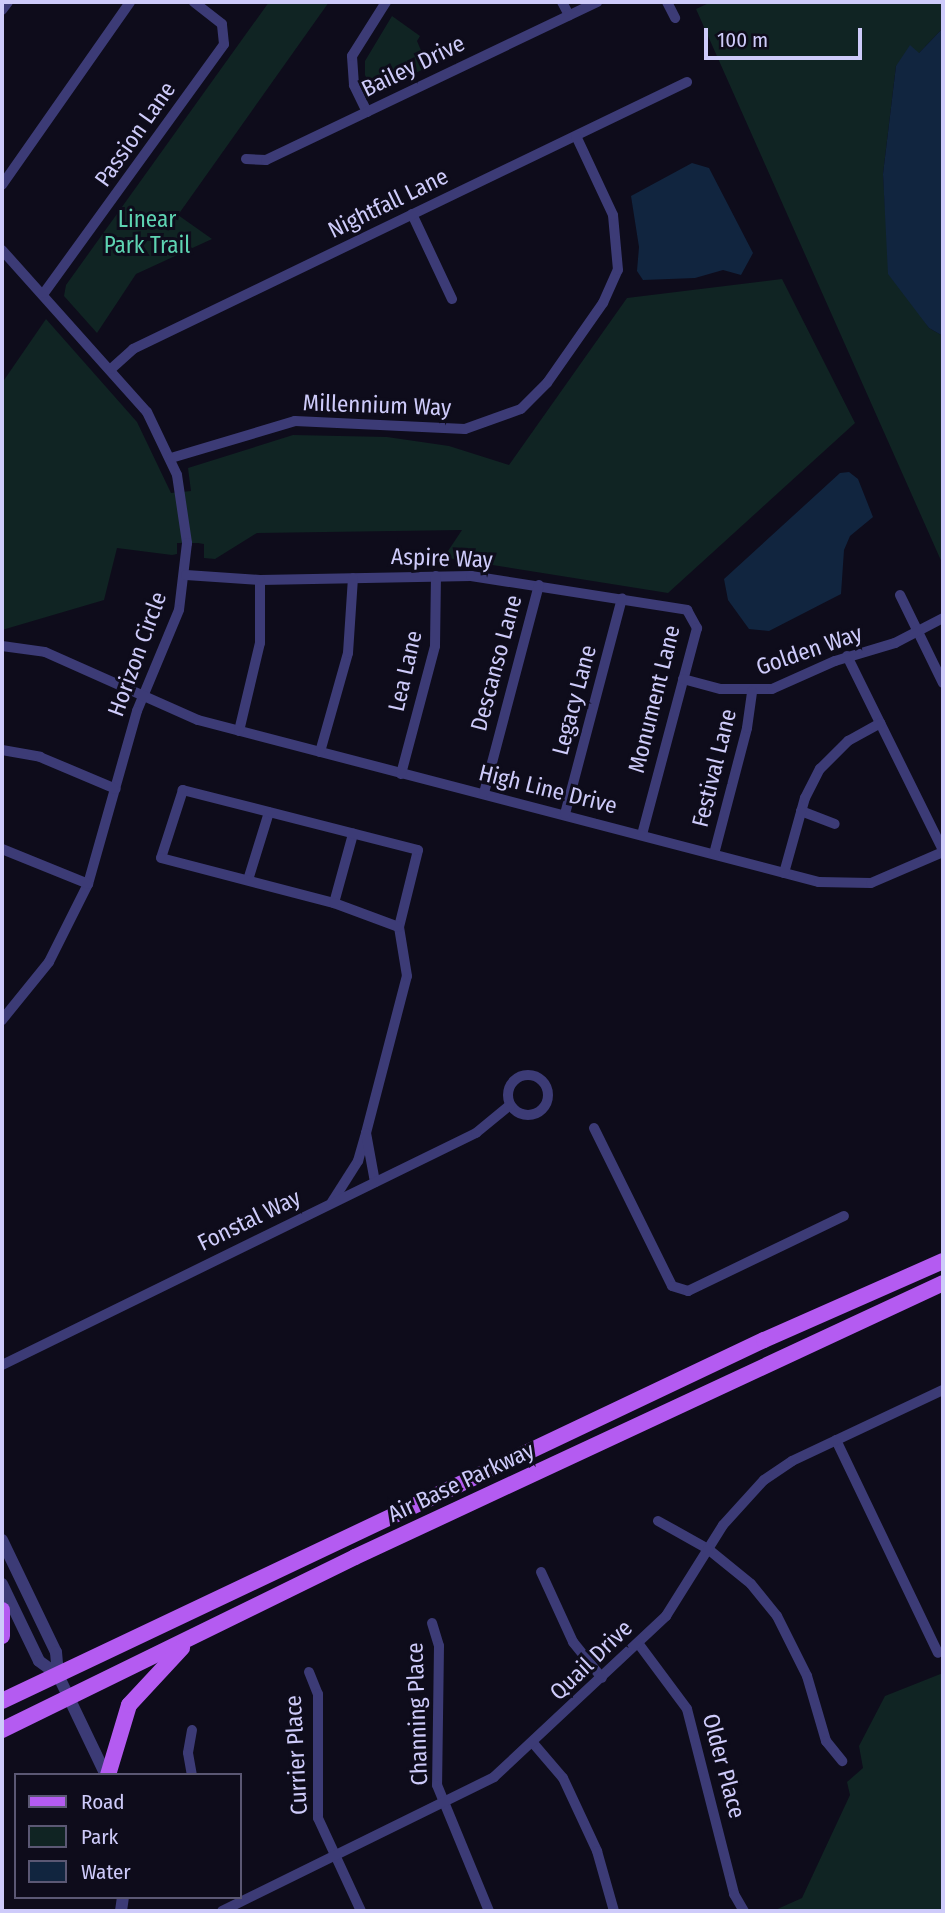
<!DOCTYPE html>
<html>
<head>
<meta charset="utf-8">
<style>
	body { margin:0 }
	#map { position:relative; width:945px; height:1913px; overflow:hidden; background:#0e0c1b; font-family:"Fira Sans Condensed",sans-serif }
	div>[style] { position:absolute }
	.green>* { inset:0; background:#102423 }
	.water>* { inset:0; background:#11253f }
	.minor>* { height:10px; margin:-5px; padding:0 5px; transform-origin:5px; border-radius:5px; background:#3c3b76 }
	.minor>.ring { margin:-5px; padding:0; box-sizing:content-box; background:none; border:10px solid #3c3b76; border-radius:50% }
	.tertiary>* { height:12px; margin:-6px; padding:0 6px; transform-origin:6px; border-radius:6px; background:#3c3b76 }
	.primary>* { height:16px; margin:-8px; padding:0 8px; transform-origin:8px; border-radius:8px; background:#b45bf1 }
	span { translate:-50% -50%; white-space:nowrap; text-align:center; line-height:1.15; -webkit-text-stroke:6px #0e0c1b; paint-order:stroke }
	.street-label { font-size:23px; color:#cecbfa }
	.park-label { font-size:23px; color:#5ed3b2 }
	.frame { position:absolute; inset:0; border:4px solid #cecbfa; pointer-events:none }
	.legend { position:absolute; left:14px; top:1773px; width:228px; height:126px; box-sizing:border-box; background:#0e0c1b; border:2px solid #5b5874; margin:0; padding:9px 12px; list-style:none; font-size:21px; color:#cecbfa }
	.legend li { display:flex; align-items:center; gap:14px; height:35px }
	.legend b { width:35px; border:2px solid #5b5874 }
	.scale { position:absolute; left:704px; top:28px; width:158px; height:32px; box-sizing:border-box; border:4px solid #cecbfa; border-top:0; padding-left:9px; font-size:21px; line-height:24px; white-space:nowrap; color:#cecbfa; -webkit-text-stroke:5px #0e0c1b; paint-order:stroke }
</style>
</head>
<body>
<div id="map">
	<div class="green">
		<i style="clip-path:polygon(269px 2px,329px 2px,178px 215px,212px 239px,136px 274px,97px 333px,64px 296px,66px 285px)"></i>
		<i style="clip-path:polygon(711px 2px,943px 2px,943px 28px,919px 53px,896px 66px,883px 174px,885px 207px,906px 293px,929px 328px,943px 336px,943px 565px,696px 9px)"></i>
		<i style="clip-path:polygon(392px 16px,420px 36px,417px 41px,428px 67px,378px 91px,372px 89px,365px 75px,365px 61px)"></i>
		<i style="clip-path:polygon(782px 279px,855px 423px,668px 593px,448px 558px,446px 554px,462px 530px,257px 533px,215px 559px,204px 558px,204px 544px,198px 543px,177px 543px,177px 554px,172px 555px,117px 548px,104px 600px,2px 630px,2px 383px,46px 319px,137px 422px,171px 493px,191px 491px,188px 468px,293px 435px,387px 437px,449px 446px,509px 465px,627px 298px)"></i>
		<i style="clip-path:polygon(943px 1673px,943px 1911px,773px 1911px,802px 1898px,850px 1795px,847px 1782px,863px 1768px,859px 1746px,885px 1696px)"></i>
	</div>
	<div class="water">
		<i style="clip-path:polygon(943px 28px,943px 336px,929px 328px,888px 274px,883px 174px,896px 66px,910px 45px,919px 53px)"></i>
		<i style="clip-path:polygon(692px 163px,709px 168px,753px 253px,741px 275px,723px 270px,695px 278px,643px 280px,637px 271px,639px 247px,631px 196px)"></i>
		<i style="clip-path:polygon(849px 472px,858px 479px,873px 517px,850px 536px,844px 550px,841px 594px,769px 631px,749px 629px,728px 600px,724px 579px,840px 473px)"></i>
	</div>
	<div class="minor">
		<i style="left:562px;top:2px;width:15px;rotate:62deg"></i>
		<i style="left:667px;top:2px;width:18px;rotate:63deg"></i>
		<i style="left:2px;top:10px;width:10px;rotate:-53deg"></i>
		<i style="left:367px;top:112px;width:30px;rotate:-116deg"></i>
		<i style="left:354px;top:85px;width:29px;rotate:-94deg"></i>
		<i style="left:352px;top:56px;width:64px;rotate:-57.8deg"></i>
		<i style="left:246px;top:159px;width:20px;rotate:3deg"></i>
		<i style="left:266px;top:160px;width:367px;rotate:-25.5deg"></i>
		<i style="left:2px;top:185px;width:223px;rotate:-55deg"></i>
		<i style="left:412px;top:214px;width:94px;rotate:64.8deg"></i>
		<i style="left:2px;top:250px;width:217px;rotate:48.2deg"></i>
		<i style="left:147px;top:412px;width:70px;rotate:64.5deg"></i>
		<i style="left:177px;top:475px;width:69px;rotate:81.6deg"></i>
		<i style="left:187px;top:543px;width:67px;rotate:96.8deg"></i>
		<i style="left:179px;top:610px;width:109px;rotate:112.6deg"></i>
		<i style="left:137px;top:711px;width:180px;rotate:105.8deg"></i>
		<i style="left:88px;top:884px;width:87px;rotate:116.6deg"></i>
		<i style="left:49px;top:962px;width:75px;rotate:129deg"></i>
		<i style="left:44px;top:293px;width:307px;rotate:-54.1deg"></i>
		<i style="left:224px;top:44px;width:20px;rotate:-96deg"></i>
		<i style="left:222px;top:24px;width:36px;rotate:-142deg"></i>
		<i style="left:111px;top:369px;width:30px;rotate:-42deg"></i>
		<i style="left:133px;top:349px;width:615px;rotate:-25.73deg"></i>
		<i style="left:171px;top:458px;width:129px;rotate:-16.6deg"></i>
		<i style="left:295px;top:421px;width:170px;rotate:2.7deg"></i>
		<i style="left:465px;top:429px;width:59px;rotate:-19.7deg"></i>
		<i style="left:521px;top:409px;width:37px;rotate:-45deg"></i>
		<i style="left:547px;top:383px;width:98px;rotate:-55deg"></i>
		<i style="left:603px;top:303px;width:36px;rotate:-66deg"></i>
		<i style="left:618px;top:270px;width:55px;rotate:-95.2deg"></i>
		<i style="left:613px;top:215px;width:87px;rotate:-115.1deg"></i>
		<i style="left:186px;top:575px;width:74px;rotate:3.9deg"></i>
		<i style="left:260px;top:580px;width:211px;rotate:-1.1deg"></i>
		<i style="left:471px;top:576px;width:219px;rotate:8.9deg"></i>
		<i style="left:687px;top:610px;width:21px;rotate:61deg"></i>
		<i style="left:697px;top:628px;width:213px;rotate:104.9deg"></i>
		<i style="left:900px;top:595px;width:98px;rotate:64deg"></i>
		<i style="left:2px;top:646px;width:43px;rotate:7.9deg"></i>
		<i style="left:45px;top:652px;width:167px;rotate:24deg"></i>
		<i style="left:198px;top:720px;width:642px;rotate:14.62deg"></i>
		<i style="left:819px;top:882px;width:52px;rotate:1.1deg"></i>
		<i style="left:871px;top:883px;width:78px;rotate:-23.3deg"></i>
		<i style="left:847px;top:656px;width:216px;rotate:63.7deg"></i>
		<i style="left:683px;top:679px;width:39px;rotate:15deg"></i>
		<i style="left:721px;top:689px;width:51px"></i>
		<i style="left:772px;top:689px;width:69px;rotate:-24deg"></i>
		<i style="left:835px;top:661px;width:63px;rotate:-16.7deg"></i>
		<i style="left:895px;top:643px;width:54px;rotate:-27.5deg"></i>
		<i style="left:239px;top:731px;width:90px;rotate:-76.6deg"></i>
		<i style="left:260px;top:643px;width:63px;rotate:-90deg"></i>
		<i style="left:2px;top:750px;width:39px;rotate:10deg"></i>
		<i style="left:40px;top:757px;width:82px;rotate:22.8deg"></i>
		<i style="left:320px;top:752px;width:103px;rotate:-74.2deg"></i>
		<i style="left:348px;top:653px;width:75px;rotate:-86.2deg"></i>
		<i style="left:401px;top:774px;width:132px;rotate:-75.1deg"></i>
		<i style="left:435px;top:646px;width:70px;rotate:-89.2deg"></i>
		<i style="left:484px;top:793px;width:215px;rotate:-75.2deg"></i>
		<i style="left:801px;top:811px;width:36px;rotate:21deg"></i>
		<i style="left:565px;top:814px;width:223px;rotate:-75.2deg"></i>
		<i style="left:2px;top:849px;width:93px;rotate:22.1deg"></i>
		<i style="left:714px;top:854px;width:130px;rotate:-75.3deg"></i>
		<i style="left:747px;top:728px;width:37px;rotate:-82deg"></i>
		<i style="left:784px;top:873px;width:78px;rotate:-74.4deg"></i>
		<i style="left:805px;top:798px;width:33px;rotate:-63deg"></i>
		<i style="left:820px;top:769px;width:40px;rotate:-45deg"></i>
		<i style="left:848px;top:741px;width:37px;rotate:-29deg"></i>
		<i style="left:248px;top:880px;width:71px;rotate:-72.8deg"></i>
		<i style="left:334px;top:903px;width:72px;rotate:-74.6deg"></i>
		<i class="ring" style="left:508px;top:1075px;width:30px;height:30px"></i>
		<i style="left:594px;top:1128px;width:176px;rotate:63.7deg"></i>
		<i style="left:672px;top:1286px;width:17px;rotate:17deg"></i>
		<i style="left:688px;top:1291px;width:173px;rotate:-25.7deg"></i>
		<i style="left:366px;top:1133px;width:162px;rotate:-75.4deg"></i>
		<i style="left:407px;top:976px;width:50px;rotate:-99.3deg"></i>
		<i style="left:399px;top:927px;width:79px;rotate:-76.1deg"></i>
		<i style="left:418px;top:850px;width:243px;rotate:-165.7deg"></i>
		<i style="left:183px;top:790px;width:71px;rotate:107.9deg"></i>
		<i style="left:161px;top:858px;width:179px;rotate:14.6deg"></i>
		<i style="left:334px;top:903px;width:69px;rotate:20.3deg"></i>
		<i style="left:332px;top:1202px;width:49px;rotate:-57.6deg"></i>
		<i style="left:358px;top:1161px;width:29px;rotate:-74deg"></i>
		<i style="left:366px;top:1133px;width:50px;rotate:79.6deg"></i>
		<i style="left:2px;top:1365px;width:528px;rotate:-26.08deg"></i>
		<i style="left:476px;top:1133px;width:44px;rotate:-39.5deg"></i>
		<i style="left:836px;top:1440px;width:236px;rotate:64.4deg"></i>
		<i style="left:658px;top:1521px;width:57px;rotate:29.2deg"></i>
		<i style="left:708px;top:1549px;width:55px;rotate:39.1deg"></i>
		<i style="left:751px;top:1584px;width:41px;rotate:50.9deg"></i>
		<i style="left:777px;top:1616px;width:67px;rotate:63.4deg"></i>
		<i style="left:807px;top:1676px;width:68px;rotate:73.7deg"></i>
		<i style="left:826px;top:1741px;width:26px;rotate:51deg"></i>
		<i style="left:541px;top:1572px;width:77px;rotate:65.4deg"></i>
		<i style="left:573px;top:1642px;width:46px;rotate:51.1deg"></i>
		<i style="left:432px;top:1623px;width:24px;rotate:73deg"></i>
		<i style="left:439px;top:1646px;width:139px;rotate:90.8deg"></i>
		<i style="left:437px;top:1785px;width:136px;rotate:67.6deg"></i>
		<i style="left:638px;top:1643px;width:82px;rotate:53.4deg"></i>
		<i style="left:687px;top:1709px;width:191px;rotate:75.7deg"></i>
		<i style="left:734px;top:1894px;width:20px;rotate:60deg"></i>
		<i style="left:309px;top:1672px;width:24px;rotate:68deg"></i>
		<i style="left:318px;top:1694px;width:124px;rotate:90deg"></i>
		<i style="left:318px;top:1818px;width:102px;rotate:65.2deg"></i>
		<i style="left:192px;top:1730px;width:23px;rotate:100deg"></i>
		<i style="left:188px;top:1753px;width:22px;rotate:80deg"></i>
		<i style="left:533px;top:1743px;width:46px;rotate:49.4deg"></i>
		<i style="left:563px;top:1778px;width:81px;rotate:65deg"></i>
		<i style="left:597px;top:1851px;width:62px;rotate:74.2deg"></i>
		<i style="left:222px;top:1911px;width:303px;rotate:-26.2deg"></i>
		<i style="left:494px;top:1777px;width:236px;rotate:-43.1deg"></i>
		<i style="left:666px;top:1616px;width:107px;rotate:-57.9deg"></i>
		<i style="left:723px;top:1525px;width:61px;rotate:-47.7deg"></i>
		<i style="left:764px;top:1480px;width:34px;rotate:-34deg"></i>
		<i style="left:792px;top:1461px;width:167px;rotate:-25.2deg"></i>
	</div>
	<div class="tertiary">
		<i style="left:2px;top:1540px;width:124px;rotate:64.3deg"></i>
		<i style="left:56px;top:1652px;width:23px;rotate:85deg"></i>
		<i style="left:58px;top:1675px;width:111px;rotate:64.4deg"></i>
		<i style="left:2px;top:1584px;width:85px;rotate:64.3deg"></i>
		<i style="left:39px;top:1661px;width:24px;rotate:36deg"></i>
		<i style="left:121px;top:1911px;width:14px;rotate:-82deg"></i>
	</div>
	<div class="primary">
		<i style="left:2px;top:1610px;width:26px;rotate:90deg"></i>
		<i style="left:2px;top:1701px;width:843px;rotate:-25.35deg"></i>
		<i style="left:764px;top:1340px;width:196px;rotate:-23.8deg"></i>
		<i style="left:2px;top:1730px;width:393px;rotate:-26.1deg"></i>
		<i style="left:355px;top:1557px;width:649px;rotate:-24.98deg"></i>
		<i style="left:108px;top:1775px;width:73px;rotate:-73.3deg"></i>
		<i style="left:129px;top:1705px;width:78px;rotate:-47.1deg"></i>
	</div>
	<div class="street-label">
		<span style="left:413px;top:66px;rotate:-26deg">Bailey Drive</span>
		<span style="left:135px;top:134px;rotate:-55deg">Passion Lane</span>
		<span style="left:388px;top:203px;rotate:-26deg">Nightfall Lane</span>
		<span style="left:377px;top:405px;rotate:2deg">Millennium Way</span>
		<span style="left:442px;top:558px;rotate:2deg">Aspire Way</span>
		<span style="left:809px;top:650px;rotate:-19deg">Golden Way</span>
		<span style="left:137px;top:654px;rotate:-70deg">Horizon Circle</span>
		<span style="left:496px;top:663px;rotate:-75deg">Descanso Lane</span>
		<span style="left:405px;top:671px;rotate:-77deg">Lea Lane</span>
		<span style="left:654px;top:699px;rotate:-76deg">Monument Lane</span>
		<span style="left:574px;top:700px;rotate:-75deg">Legacy Lane</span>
		<span style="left:714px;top:768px;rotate:-76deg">Festival Lane</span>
		<span style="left:548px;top:789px;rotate:14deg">High Line Drive</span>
		<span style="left:249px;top:1220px;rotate:-26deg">Fonstal Way</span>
		<span style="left:461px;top:1482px;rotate:-25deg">Air Base Parkway</span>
		<span style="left:591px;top:1660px;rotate:-44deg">Quail Drive</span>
		<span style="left:417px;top:1714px;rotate:-92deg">Channing Place</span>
		<span style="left:296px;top:1755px;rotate:-93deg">Currier Place</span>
		<span style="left:724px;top:1766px;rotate:75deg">Older Place</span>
	</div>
	<div class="park-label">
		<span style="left:147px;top:232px">Linear<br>Park Trail</span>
	</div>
	<div class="frame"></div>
	<ul class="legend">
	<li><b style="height:9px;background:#b45bf1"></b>Road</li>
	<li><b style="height:19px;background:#102423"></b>Park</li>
	<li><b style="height:19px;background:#11253f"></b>Water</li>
	</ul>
	<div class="scale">100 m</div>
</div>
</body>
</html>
